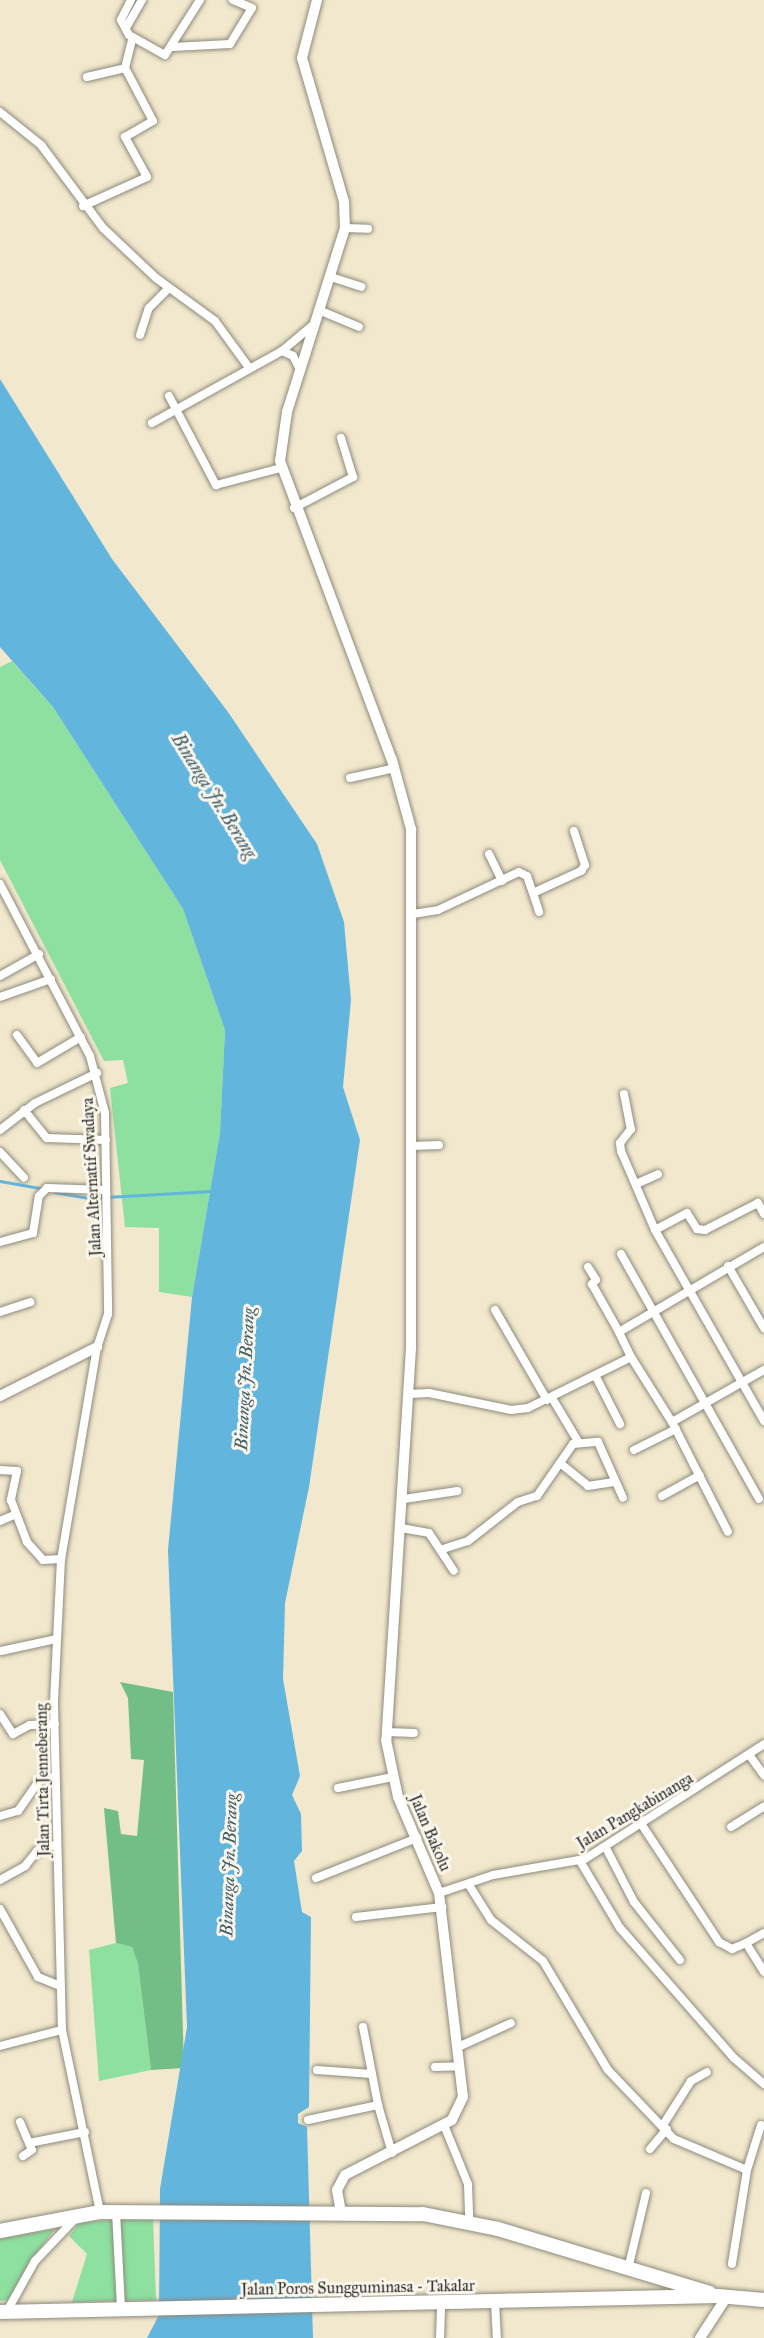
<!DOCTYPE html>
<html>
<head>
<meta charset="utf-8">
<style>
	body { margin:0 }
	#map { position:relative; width:764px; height:2338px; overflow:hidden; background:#f1e8cd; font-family:"IM FELL Great Primer",serif }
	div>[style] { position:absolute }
	.green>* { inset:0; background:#8de0a0 }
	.forest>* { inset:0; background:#72be86 }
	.water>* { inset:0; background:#62b6de }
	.stream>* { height:3px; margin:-1.5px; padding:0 1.5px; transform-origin:1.5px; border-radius:1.5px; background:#62b6de }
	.roads { filter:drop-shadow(0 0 2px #8e8a7c) drop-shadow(0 0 2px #8e8a7c) }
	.street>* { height:8px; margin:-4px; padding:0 4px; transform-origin:4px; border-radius:4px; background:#fff }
	.secondary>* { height:10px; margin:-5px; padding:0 5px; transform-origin:5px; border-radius:5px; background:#fff }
	.highway>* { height:14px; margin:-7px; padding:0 7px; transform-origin:7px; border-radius:7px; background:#fff }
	span { translate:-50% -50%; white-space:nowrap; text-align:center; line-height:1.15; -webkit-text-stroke:6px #fbf7ec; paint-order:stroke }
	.street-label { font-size:16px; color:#2b2b2b }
	.water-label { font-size:18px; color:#3e5c6a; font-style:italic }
</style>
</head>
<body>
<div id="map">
	<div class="green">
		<i style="clip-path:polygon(12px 661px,53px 707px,183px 909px,225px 1030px,220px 1133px,192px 1297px,159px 1292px,159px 1228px,125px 1227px,110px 1088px,128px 1083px,123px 1060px,104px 1061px,0 860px,0 667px)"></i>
		<i style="clip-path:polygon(116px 1943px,132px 1947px,138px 1964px,151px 2070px,99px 2081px,89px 1950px)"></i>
		<i style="clip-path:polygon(153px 2218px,156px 2300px,72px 2302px,87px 2254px,69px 2236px,80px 2222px)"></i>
		<i style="clip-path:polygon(55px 2229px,29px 2263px,12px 2300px,0 2301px,0 2239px)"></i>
	</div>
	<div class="forest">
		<i style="clip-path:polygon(120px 1682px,173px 1692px,184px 2068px,151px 2070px,138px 1964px,132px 1947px,116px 1943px,104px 1808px,118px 1811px,121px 1834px,137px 1836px,144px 1760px,131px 1759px,128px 1698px)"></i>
	</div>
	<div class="water">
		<i style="clip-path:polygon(0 379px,112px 559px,228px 712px,317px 844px,344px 922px,351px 1000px,343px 1087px,360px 1140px,309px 1487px,285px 1603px,283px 1679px,300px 1776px,292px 1795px,301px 1814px,302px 1851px,294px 1861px,302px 1912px,311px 1917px,309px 2107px,298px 2114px,298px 2123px,307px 2127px,313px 2338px,147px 2338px,159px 2315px,160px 2189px,187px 2027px,168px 1550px,192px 1297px,220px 1133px,225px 1030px,183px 909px,53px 707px,0 647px)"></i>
	</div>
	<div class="stream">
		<i style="left:0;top:1181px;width:46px;rotate:10.1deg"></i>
		<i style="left:54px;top:1192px;width:35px;rotate:10deg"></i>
		<i style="left:88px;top:1198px;width:124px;rotate:-3.2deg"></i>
	</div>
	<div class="roads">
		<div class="street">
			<i style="left:131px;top:0;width:22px;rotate:117deg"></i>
			<i style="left:121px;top:20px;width:17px;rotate:62deg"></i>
			<i style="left:129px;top:35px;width:41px;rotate:29.1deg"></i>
			<i style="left:165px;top:55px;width:65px;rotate:-57.5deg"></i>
			<i style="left:127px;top:26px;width:30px;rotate:-60deg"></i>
			<i style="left:173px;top:47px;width:57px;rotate:-3deg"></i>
			<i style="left:230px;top:44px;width:42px;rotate:-58.6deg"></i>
			<i style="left:252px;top:8px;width:21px;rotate:-157deg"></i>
			<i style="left:87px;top:77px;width:39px;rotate:-13deg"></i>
			<i style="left:0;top:112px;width:53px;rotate:38.8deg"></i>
			<i style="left:41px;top:145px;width:104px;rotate:53.2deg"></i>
			<i style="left:103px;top:228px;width:73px;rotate:43.3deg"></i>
			<i style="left:156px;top:278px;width:73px;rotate:36.1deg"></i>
			<i style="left:215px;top:321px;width:59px;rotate:53.9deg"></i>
			<i style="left:83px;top:206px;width:70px;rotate:-24.4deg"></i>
			<i style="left:147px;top:177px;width:46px;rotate:-118.8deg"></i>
			<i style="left:125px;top:137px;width:32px;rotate:-30deg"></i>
			<i style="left:153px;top:121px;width:60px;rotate:-117.8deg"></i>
			<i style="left:125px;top:68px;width:30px;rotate:-76deg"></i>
			<i style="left:345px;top:228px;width:23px;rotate:2deg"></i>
			<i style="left:331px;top:277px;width:32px;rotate:18deg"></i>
			<i style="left:321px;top:311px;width:41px;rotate:22.8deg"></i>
			<i style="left:140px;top:335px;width:28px;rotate:-72deg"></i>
			<i style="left:149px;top:308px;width:28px;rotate:-45deg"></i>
			<i style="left:282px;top:351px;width:12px;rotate:24deg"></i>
			<i style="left:293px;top:356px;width:16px;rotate:63deg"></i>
			<i style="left:169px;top:396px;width:101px;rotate:62.2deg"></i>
			<i style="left:216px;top:485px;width:67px;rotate:-14.7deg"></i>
			<i style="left:152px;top:423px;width:149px;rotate:-29deg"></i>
			<i style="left:282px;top:351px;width:40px;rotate:-40deg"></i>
			<i style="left:294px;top:508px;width:67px;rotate:-27.7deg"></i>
			<i style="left:353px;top:477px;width:41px;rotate:-107.1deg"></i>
			<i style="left:350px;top:778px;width:46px;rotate:-12.5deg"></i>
			<i style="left:489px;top:854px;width:30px;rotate:64deg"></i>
			<i style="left:0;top:884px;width:194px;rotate:62.4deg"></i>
			<i style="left:90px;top:1056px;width:59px;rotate:75.3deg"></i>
			<i style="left:105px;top:1113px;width:201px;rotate:89.1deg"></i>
			<i style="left:108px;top:1314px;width:35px;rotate:108deg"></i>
			<i style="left:97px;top:1347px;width:215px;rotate:99.6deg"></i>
			<i style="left:61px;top:1559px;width:145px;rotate:92.8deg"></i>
			<i style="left:54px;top:1704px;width:326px;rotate:88.6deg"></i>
			<i style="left:62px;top:2030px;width:186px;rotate:78.2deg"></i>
			<i style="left:533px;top:893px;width:20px;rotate:72deg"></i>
			<i style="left:413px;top:914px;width:25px;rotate:-9deg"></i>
			<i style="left:438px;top:910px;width:89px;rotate:-25.1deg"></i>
			<i style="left:519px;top:872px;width:9px;rotate:27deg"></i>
			<i style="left:527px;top:876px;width:18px;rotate:71deg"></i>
			<i style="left:533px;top:893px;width:53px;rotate:-24.6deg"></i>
			<i style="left:581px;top:871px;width:7px;rotate:-56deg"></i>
			<i style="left:585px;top:865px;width:36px;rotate:-108deg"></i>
			<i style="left:0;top:976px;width:45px;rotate:-29.4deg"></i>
			<i style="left:0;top:997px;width:54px;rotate:-19.4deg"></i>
			<i style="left:17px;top:1035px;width:34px;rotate:54deg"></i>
			<i style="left:37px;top:1063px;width:51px;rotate:-30.6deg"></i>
			<i style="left:624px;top:1094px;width:36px;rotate:79deg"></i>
			<i style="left:631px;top:1129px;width:18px;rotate:128deg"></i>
			<i style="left:620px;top:1143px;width:8px;rotate:83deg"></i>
			<i style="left:621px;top:1151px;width:86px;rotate:66.7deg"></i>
			<i style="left:24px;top:1110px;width:36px;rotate:51deg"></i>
			<i style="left:47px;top:1138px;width:59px;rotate:1.9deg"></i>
			<i style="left:0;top:1130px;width:44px;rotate:-37.6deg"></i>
			<i style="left:35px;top:1103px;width:69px;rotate:-25.8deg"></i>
			<i style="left:412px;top:1146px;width:27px;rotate:-2deg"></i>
			<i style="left:0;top:1152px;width:35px;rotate:47deg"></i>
			<i style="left:636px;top:1184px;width:24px;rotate:-24deg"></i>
			<i style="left:764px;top:1214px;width:13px;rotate:-119deg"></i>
			<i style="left:758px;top:1203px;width:59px;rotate:153deg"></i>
			<i style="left:705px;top:1230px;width:8px;rotate:-173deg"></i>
			<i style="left:697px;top:1229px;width:19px;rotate:-122deg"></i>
			<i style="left:687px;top:1213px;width:36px;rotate:152deg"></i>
			<i style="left:655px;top:1230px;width:220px;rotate:60.3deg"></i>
			<i style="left:0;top:1242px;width:34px;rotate:-15deg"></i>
			<i style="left:33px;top:1233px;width:37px;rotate:-81deg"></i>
			<i style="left:39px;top:1196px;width:11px;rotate:-45deg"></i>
			<i style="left:47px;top:1188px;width:59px;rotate:1.9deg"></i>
			<i style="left:621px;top:1254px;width:281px;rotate:60.6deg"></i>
			<i style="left:728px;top:1266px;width:72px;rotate:59.9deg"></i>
			<i style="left:588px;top:1267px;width:15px;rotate:58deg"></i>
			<i style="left:596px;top:1280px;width:6px;rotate:135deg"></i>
			<i style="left:592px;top:1284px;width:55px;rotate:60.6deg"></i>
			<i style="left:495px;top:1310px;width:104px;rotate:60deg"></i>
			<i style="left:0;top:1312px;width:32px;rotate:-18deg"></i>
			<i style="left:631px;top:1357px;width:77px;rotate:57.8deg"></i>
			<i style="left:672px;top:1422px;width:106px;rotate:-29.5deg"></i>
			<i style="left:596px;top:1377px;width:53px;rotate:62.9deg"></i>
			<i style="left:409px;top:1394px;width:20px;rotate:-3deg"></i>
			<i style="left:429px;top:1393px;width:84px;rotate:11.7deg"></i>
			<i style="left:511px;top:1410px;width:17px;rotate:-7deg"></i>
			<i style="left:528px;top:1408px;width:115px;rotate:-26.3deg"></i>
			<i style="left:631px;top:1357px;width:28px;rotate:-116deg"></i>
			<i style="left:619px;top:1332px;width:168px;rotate:-30.4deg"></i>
			<i style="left:552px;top:1398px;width:52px;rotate:59deg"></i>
			<i style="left:672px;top:1422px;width:123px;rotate:63deg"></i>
			<i style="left:634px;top:1450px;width:47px;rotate:-26.6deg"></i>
			<i style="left:560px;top:1463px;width:36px;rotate:39deg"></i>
			<i style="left:588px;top:1486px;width:26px;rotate:-9deg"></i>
			<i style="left:0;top:1470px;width:17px;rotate:3deg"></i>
			<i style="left:17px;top:1471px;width:30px;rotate:102deg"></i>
			<i style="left:11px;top:1500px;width:45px;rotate:69.1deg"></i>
			<i style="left:27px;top:1542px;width:24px;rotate:48deg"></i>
			<i style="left:43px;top:1560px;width:18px;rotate:-3deg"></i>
			<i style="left:662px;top:1496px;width:43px;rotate:-28.9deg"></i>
			<i style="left:404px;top:1499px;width:54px;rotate:-8.6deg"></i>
			<i style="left:0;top:1521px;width:15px;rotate:-23deg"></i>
			<i style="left:401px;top:1528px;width:28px;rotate:10deg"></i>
			<i style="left:429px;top:1533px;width:45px;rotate:56.7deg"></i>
			<i style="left:443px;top:1549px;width:26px;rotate:-18deg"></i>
			<i style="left:468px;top:1541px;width:63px;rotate:-38deg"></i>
			<i style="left:518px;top:1502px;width:20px;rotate:-18deg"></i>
			<i style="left:537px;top:1496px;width:63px;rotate:-55.3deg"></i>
			<i style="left:573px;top:1444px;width:25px;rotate:-5deg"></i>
			<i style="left:598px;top:1442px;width:61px;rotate:65.9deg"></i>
			<i style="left:1px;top:1651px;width:56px;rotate:-12.3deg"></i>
			<i style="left:0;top:1714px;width:24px;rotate:57deg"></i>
			<i style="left:13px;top:1734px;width:19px;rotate:-28deg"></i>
			<i style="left:30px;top:1725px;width:25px;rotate:-2deg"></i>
			<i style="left:386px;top:1732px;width:28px;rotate:2deg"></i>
			<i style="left:750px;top:1756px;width:24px;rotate:54deg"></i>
			<i style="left:338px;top:1788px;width:56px;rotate:-11.3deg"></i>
			<i style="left:0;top:1816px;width:19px;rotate:-16deg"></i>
			<i style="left:18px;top:1811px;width:38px;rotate:-55deg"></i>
			<i style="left:40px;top:1780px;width:14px;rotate:-12deg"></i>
			<i style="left:640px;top:1822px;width:144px;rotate:56.6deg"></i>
			<i style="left:719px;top:1942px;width:15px;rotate:28deg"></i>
			<i style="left:732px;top:1949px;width:15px;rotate:-23deg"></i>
			<i style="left:746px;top:1943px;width:34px;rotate:58deg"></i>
			<i style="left:731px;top:1827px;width:39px;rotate:-32deg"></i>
			<i style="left:606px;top:1848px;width:61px;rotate:62.6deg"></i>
			<i style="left:634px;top:1902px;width:74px;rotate:51.6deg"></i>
			<i style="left:580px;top:1861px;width:78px;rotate:59.2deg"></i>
			<i style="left:620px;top:1928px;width:173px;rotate:48.8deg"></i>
			<i style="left:734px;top:2058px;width:40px;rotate:41deg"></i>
			<i style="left:316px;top:1878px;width:109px;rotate:-21.6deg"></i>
			<i style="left:0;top:1880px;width:29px;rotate:-29deg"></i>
			<i style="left:25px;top:1866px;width:19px;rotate:-51deg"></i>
			<i style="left:37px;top:1851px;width:21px;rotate:-19deg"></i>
			<i style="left:469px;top:1885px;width:41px;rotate:57.8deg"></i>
			<i style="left:491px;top:1920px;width:66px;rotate:38.3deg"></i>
			<i style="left:543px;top:1961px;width:127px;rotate:59.2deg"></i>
			<i style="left:608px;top:2070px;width:95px;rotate:46.3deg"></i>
			<i style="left:674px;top:2139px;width:79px;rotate:23deg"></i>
			<i style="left:747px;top:2170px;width:95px;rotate:99.1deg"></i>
			<i style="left:439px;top:1893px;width:57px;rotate:-18.4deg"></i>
			<i style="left:493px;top:1875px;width:93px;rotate:-9.9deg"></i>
			<i style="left:585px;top:1859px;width:213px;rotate:-32.7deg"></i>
			<i style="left:0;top:1909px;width:78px;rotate:60.8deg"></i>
			<i style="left:38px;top:1977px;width:24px;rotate:22deg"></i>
			<i style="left:356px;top:1917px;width:87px;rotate:-6.6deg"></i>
			<i style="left:746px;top:1943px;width:21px;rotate:-29deg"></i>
			<i style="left:363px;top:2027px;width:79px;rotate:79.1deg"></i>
			<i style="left:0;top:2046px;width:64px;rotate:-14.5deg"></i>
			<i style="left:458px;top:2047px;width:58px;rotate:-24.4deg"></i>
			<i style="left:435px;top:2067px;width:25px;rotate:-2deg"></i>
			<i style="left:317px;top:2070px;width:55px;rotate:4.2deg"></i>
			<i style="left:308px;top:2120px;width:72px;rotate:-12.1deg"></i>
			<i style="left:378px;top:2105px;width:50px;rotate:73.7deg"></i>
			<i style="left:20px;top:2122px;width:30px;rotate:67deg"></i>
			<i style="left:32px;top:2150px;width:11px;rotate:146deg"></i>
			<i style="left:444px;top:2125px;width:64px;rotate:67.9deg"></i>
			<i style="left:468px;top:2184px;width:38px;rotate:88deg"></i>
			<i style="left:663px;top:2125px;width:52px;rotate:-57.5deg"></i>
			<i style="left:691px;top:2081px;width:18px;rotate:-29deg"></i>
			<i style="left:29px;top:2143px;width:57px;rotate:-11.1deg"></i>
			<i style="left:650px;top:2149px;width:26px;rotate:-50deg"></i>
			<i style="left:747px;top:2170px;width:47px;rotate:-72.7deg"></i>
			<i style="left:116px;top:2212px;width:97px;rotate:87deg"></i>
			<i style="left:629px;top:2265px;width:74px;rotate:-76.7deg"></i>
			<i style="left:495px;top:2302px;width:36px;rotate:87deg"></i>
			<i style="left:6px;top:2313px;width:60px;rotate:-60.9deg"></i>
			<i style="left:35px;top:2261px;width:59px;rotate:-46.4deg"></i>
			<i style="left:440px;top:2338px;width:35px;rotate:-88deg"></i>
		</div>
		<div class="secondary">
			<i style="left:317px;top:0;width:60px;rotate:104.5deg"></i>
			<i style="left:302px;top:58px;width:150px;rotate:73.7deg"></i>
			<i style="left:344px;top:202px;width:26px;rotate:88deg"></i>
			<i style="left:345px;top:228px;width:193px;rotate:107.5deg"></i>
			<i style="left:287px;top:412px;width:49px;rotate:98.1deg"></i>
			<i style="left:280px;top:461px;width:319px;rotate:69.5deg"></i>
			<i style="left:392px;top:760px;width:72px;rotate:74.6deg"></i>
			<i style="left:411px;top:829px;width:519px;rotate:90deg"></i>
			<i style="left:411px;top:1348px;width:393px;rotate:93.6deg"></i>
			<i style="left:386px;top:1740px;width:58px;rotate:78.1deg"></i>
			<i style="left:398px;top:1797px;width:104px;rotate:66.9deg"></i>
			<i style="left:439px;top:1893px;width:205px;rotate:83.3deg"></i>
			<i style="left:463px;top:2097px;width:25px;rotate:116deg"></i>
			<i style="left:452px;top:2120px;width:120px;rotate:152.8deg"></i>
			<i style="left:345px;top:2175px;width:17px;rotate:118deg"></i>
			<i style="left:337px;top:2190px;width:22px;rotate:80deg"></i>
			<i style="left:0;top:1396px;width:109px;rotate:-26.8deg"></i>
			<i style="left:700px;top:2338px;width:48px;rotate:-57deg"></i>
		</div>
		<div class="highway">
			<i style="left:0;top:2231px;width:102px;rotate:-10.8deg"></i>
			<i style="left:100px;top:2212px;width:323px;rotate:0.4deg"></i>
			<i style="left:423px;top:2214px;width:76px;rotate:11.3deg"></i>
			<i style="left:498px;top:2229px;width:221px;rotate:16.8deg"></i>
			<i style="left:0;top:2312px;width:718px;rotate:-1.28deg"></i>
			<i style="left:718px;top:2296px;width:46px;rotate:5deg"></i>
		</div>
	</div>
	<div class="street-label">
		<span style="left:92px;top:1177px;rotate:-93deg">Jalan Alternatif Swadaya</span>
		<span style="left:43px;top:1780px;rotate:-91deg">Jalan Tirta Jenneberang</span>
		<span style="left:635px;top:1811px;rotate:-31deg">Jalan Pangkabinanga</span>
		<span style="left:430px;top:1833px;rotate:67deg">Jalan Bakolu</span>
		<span style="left:358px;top:2288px;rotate:-1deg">Jalan Poros Sungguminasa - Takalar</span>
	</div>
	<div class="water-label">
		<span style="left:214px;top:796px;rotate:58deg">Binanga Jn. Berang</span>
		<span style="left:245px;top:1379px;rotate:-87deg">Binanga Jn. Berang</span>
		<span style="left:229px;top:1865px;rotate:-88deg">Binanga Jn. Berang</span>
	</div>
</div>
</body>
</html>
